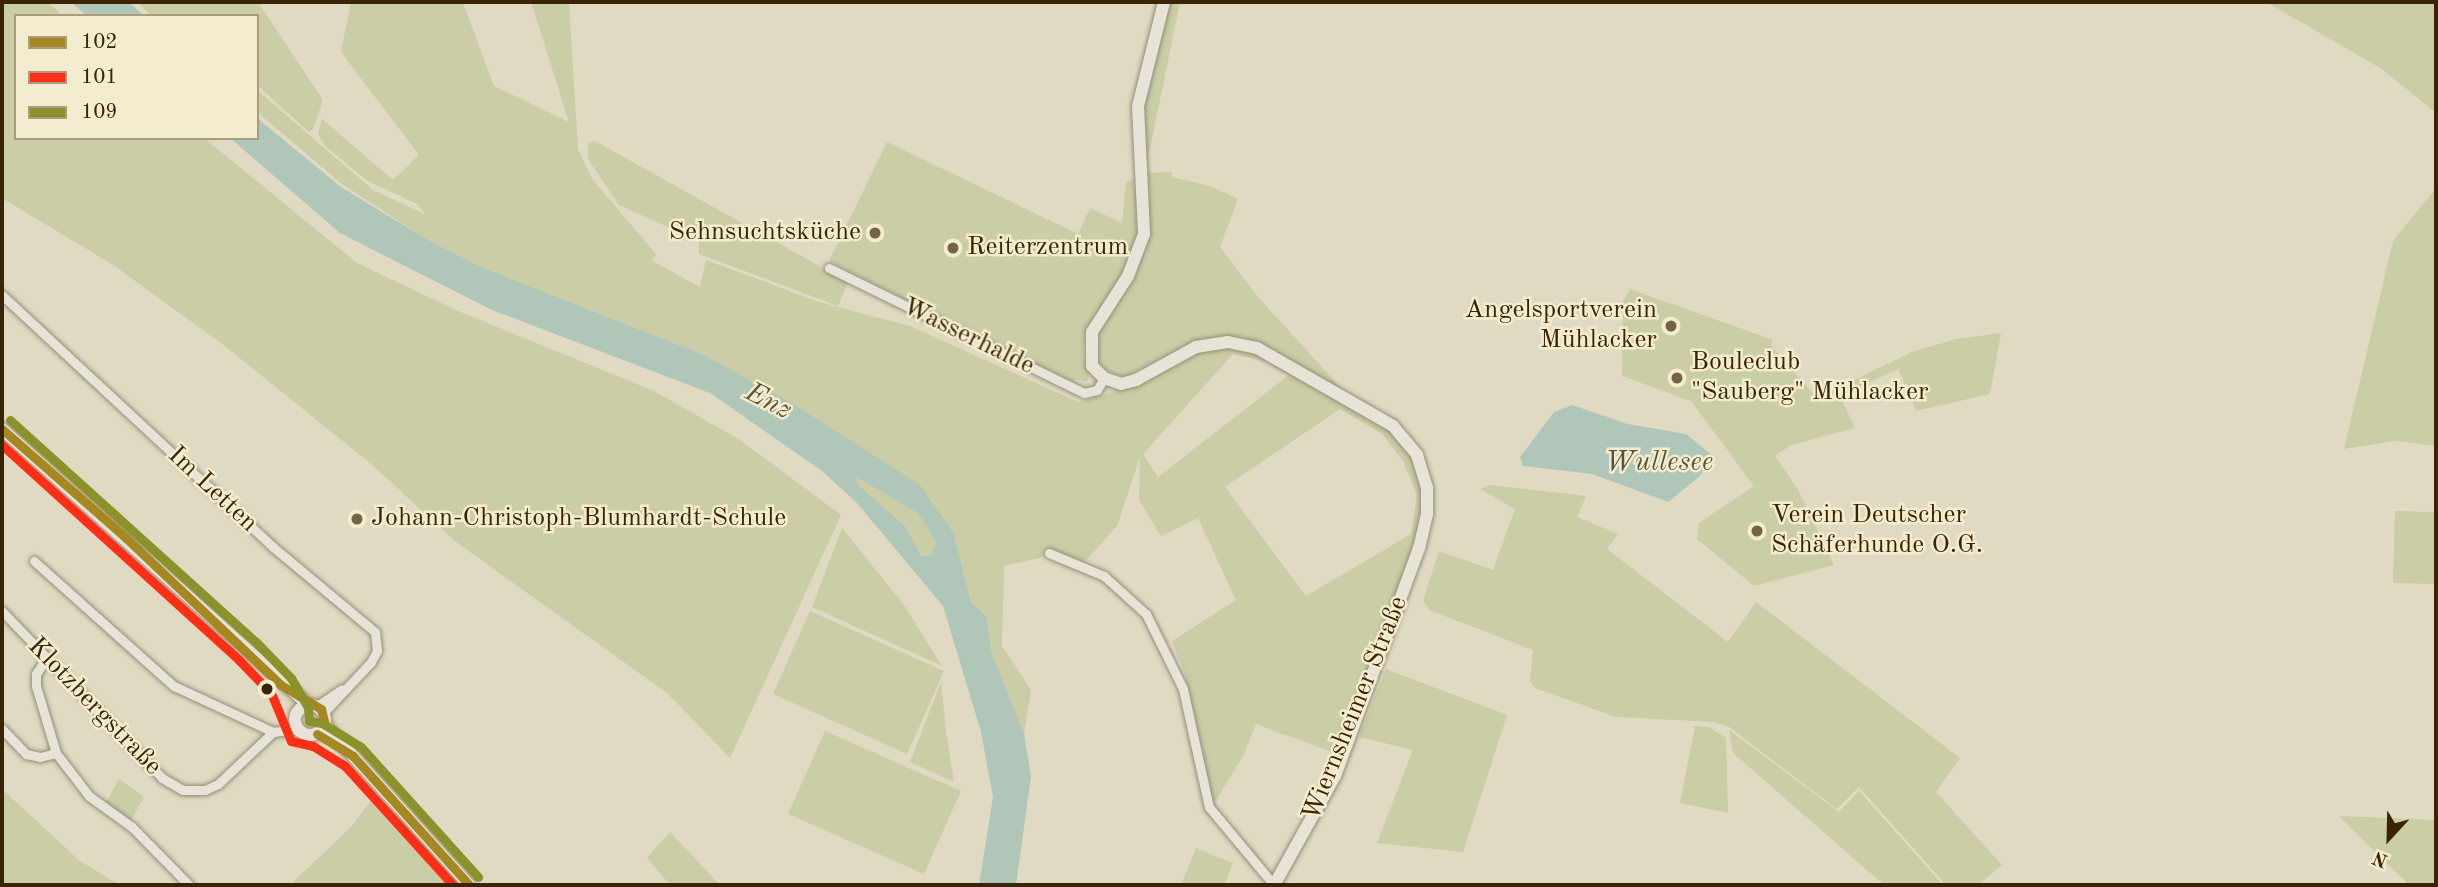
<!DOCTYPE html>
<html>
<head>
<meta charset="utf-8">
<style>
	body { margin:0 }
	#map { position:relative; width:2438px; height:887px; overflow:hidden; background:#e1dac2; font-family:"Old Standard TT",serif }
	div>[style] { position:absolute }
	.green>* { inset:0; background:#cacda5 }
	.water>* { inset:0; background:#b0c6b8 }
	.roads { filter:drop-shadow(0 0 2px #948e7c) drop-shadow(0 0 2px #948e7c) }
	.street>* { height:9px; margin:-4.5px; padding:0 4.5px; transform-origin:4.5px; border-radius:4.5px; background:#e7e3d7 }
	.secondary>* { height:12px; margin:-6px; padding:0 6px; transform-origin:6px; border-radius:6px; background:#e7e3d7 }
	.secondary>.ring { margin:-6px; padding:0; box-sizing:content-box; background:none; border:12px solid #e7e3d7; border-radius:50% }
	.bus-1>* { height:9px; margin:-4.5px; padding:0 4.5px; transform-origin:4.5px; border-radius:4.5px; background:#a68822 }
	.bus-2>* { height:9px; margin:-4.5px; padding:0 4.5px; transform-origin:4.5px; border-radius:4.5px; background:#ff2e17 }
	.bus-3>* { height:9px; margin:-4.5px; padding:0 4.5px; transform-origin:4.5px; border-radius:4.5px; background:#8b922b }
	.dots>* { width:19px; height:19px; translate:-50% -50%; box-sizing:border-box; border:4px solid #f4eccf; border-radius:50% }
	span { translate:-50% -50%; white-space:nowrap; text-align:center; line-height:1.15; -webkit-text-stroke:5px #f4eccf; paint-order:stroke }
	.poi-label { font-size:26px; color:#3a2405 }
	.right { translate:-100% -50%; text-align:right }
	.left { translate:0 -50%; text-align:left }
	.street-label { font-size:26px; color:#3a2405 }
	.water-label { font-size:28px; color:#57523a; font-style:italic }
	.frame { position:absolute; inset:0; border:4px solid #3a2405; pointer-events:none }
	.legend { position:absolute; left:14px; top:14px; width:245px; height:126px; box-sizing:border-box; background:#f4eccf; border:2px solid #aa9c7e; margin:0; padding:9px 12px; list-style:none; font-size:21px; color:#3a2405 }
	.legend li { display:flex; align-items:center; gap:14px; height:35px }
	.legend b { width:35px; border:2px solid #aa9c7e }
	.north { position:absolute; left:2354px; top:803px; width:70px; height:70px; -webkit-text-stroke:5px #f4eccf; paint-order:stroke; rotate:202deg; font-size:19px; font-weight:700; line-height:28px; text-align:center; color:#3a2405 }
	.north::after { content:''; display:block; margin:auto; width:24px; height:32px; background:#3a2405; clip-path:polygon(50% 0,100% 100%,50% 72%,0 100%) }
</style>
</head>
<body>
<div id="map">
	<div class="green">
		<i style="clip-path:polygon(2px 2px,48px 2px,63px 16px,16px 16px,16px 138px,204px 138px,357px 263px,458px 311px,654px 391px,740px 440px,841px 515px,730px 758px,667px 693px,456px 542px,370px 463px,221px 343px,113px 265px,2px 198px)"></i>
		<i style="clip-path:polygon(137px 2px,258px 2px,323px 100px,313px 129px,309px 132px,257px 85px,257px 16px,152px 16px)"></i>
		<i style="clip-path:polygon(evenodd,351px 2px,469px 2px,463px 3px,494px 86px,569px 122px,531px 2px,569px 2px,578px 149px,592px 179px,656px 254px,652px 261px,700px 287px,706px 260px,819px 302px,910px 326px,1078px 402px,1125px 389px,1194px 351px,1224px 347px,1256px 352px,1383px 423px,1410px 451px,1421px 480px,1423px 506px,1419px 532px,1337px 754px,1256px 724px,1243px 756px,1212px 807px,1186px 677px,1172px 641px,1236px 600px,1198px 518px,1161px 536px,1139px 500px,1140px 457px,1117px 526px,1081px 566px,1053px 555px,1004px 566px,1002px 646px,1031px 690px,1024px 733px,991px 651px,987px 617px,971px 604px,954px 534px,704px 355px,479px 266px,423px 237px,342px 184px,257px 112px,257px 90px,373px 190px,426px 215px,417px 204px,366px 180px,324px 145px,318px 133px,322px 119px,393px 180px,419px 155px,341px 52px,351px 2px,1233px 354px,1268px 362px,1289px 375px,1158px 477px,1143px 454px,1233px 354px,351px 2px,1340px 409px,1382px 434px,1403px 461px,1417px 495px,1411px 534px,1306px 596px,1225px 487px,1340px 409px)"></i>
		<i style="clip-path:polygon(1168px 2px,1180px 2px,1145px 173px,1172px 172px,1172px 177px,1210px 186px,1238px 199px,1220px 247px,1259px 298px,1342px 389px,1256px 343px,1192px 344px,1123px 377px,1106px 370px,1097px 359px,1099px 331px,1149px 229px,1141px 117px)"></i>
		<i style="clip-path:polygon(2266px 2px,2436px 2px,2436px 113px,2382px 69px)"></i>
		<i style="clip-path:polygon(595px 141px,848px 282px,838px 306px,699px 254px,699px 241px,619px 205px,588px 159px,588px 143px)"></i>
		<i style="clip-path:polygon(887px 142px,1078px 234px,1090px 208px,1122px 223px,1126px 182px,1136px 178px,1140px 228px,1123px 276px,1086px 331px,1082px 356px,1090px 373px,1087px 382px,1075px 379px,1073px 385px,829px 261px)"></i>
		<i style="clip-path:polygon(2436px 188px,2436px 446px,2395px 441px,2344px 449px,2393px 241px)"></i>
		<i style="clip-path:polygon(1630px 289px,1773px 340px,1771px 345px,1817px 398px,1912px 352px,1956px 339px,2001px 333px,1990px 394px,1916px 411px,1898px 369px,1840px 396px,1855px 428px,1791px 445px,1775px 456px,1797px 488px,1834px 565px,1754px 586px,1697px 539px,1699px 523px,1754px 486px,1691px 401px,1622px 376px,1623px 301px)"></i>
		<i style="clip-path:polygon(856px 477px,918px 513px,936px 542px,933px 555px,921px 556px,906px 527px,857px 485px)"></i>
		<i style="clip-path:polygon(1491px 485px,1586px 496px,1577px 517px,1618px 534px,1607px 549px,1728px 642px,1756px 602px,1960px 758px,1936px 792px,2002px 865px,1978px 885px,1946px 885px,1859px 787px,1837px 809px,1729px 727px,1714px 722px,1616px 717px,1535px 688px,1530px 682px,1533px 650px,1429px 610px,1423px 600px,1439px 551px,1493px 570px,1515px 509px,1480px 489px)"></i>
		<i style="clip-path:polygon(2395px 511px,2436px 512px,2436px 584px,2393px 583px)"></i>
		<i style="clip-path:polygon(842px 528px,904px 605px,942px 666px,812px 607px)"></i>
		<i style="clip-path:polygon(810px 611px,944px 671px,907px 754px,773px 694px)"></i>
		<i style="clip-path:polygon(1386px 669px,1507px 715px,1463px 852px,1377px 843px,1413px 750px,1359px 737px)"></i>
		<i style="clip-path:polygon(941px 682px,946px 731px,954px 782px,910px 762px)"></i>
		<i style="clip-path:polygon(1695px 726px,1709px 727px,1726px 738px,1728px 813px,1680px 803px)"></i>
		<i style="clip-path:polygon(1729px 730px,1839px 812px,1859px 791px,1943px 885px,1884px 885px,1733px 753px)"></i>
		<i style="clip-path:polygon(825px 731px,961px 791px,924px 874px,788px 814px)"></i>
		<i style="clip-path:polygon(119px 779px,144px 797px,130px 822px,105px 805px)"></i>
		<i style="clip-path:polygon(2px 789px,80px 861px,120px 885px,2px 885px)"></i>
		<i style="clip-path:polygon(373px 798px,388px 812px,398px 812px,467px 885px,290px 885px,352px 826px)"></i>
		<i style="clip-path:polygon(2339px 816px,2436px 820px,2436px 885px,2409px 885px)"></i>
		<i style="clip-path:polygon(670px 832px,720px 885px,670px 885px,647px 858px)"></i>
		<i style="clip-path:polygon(1196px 848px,1233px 863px,1224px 885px,1181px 885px)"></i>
	</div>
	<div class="water">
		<i style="clip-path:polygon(71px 2px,129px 2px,144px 16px,87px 16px)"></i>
		<i style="clip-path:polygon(evenodd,257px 118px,341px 187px,423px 237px,479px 266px,704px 355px,795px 405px,920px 485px,954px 534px,971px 603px,987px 617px,991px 651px,1024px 733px,1031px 777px,1016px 885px,979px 885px,993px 797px,981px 732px,943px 606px,856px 502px,822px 471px,710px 393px,492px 310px,340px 233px,230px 138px,257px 138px,257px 118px,856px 477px,918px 513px,936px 542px,932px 555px,921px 556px,906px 527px,858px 485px,856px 477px)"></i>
		<i style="clip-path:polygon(1572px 405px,1628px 424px,1686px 434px,1713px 456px,1699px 477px,1668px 502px,1592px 474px,1523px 466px,1520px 457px,1554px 412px)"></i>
	</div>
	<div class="roads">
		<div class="street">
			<i style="left:829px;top:268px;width:284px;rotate:26.1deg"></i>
			<i style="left:1084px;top:393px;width:13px;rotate:-13deg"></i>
			<i style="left:1097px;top:390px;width:14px;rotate:-60deg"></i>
			<i style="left:2px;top:295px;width:370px;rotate:42.9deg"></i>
			<i style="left:273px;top:547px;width:133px;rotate:39.8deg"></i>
			<i style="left:375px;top:632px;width:19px;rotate:84deg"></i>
			<i style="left:377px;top:651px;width:13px;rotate:119deg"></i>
			<i style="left:371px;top:662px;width:69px;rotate:133.2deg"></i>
			<i style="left:1049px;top:553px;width:60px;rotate:22.7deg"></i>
			<i style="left:1104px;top:576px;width:57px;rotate:42.1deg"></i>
			<i style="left:1146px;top:614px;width:84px;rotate:63.7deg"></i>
			<i style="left:1183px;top:689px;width:121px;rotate:77.6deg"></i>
			<i style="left:1209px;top:807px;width:102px;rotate:50.2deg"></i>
			<i style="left:34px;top:561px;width:188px;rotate:41.8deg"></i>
			<i style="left:174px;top:686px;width:109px;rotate:24.9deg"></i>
			<i style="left:2px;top:611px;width:231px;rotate:46.2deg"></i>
			<i style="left:162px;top:778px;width:24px;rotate:30deg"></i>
			<i style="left:183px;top:790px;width:22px"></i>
			<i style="left:205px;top:790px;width:14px;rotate:-25deg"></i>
			<i style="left:218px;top:784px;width:76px;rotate:-43.4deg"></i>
			<i style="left:273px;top:732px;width:24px;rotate:-7deg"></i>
			<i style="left:47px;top:657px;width:20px;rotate:123deg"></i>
			<i style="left:36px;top:674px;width:12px;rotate:90deg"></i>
			<i style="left:36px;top:686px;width:70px;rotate:73.4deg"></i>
			<i style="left:56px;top:753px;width:54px;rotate:52.5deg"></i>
			<i style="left:89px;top:796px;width:53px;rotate:35.8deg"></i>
			<i style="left:132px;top:827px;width:81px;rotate:45.5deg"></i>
			<i style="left:317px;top:706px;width:30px;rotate:-34deg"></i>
			<i style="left:2px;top:729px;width:35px;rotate:46deg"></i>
			<i style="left:26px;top:754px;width:14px;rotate:12deg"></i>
			<i style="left:40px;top:757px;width:16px;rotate:-14deg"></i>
		</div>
		<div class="secondary">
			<i style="left:1164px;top:2px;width:107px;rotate:104deg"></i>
			<i style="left:1138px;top:106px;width:128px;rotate:87.3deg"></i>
			<i style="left:1144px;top:234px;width:45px;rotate:110.9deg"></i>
			<i style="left:1128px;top:276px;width:67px;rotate:122.7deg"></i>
			<i style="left:1092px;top:332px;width:34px;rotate:90deg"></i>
			<i style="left:1092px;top:366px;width:17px;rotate:45deg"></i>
			<i style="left:1104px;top:378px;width:18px;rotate:19deg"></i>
			<i style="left:1121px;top:384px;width:16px;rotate:-15deg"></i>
			<i style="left:1136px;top:380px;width:68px;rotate:-28.8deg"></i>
			<i style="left:1196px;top:347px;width:32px;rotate:-9deg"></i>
			<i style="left:1228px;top:342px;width:30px;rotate:12deg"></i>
			<i style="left:1257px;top:348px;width:157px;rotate:29.8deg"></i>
			<i style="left:1393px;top:426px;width:38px;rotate:50deg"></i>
			<i style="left:1417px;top:455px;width:34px;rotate:73deg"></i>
			<i style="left:1427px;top:487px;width:27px;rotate:90deg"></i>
			<i style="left:1427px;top:514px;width:35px;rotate:103deg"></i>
			<i style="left:1419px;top:548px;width:243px;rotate:110.2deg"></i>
			<i style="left:1335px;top:776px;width:125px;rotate:119.2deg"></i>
			<i style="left:2px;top:429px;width:412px;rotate:42deg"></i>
			<i class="ring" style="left:295px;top:705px;width:18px;height:18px"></i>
			<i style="left:325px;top:725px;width:215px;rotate:48deg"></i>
		</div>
	</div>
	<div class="bus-1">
		<i style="left:2px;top:429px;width:164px;rotate:41.3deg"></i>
		<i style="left:125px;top:537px;width:215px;rotate:43.5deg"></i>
		<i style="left:281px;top:685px;width:47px;rotate:31deg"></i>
		<i style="left:321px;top:709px;width:16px;rotate:76deg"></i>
		<i style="left:317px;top:734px;width:42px;rotate:31.4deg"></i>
		<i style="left:353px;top:756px;width:173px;rotate:48deg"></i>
	</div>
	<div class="bus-2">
		<i style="left:2px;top:445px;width:320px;rotate:42.2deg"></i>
		<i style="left:239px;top:660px;width:46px;rotate:45.9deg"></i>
		<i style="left:271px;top:693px;width:52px;rotate:67.4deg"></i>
		<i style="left:291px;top:741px;width:23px;rotate:13deg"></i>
		<i style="left:313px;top:746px;width:38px;rotate:32deg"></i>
		<i style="left:345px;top:766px;width:161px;rotate:47.8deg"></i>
	</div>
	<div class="bus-3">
		<i style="left:10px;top:420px;width:331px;rotate:42.1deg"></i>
		<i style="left:256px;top:642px;width:50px;rotate:45.8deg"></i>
		<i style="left:291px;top:678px;width:34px;rotate:60deg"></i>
		<i style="left:308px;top:707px;width:14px;rotate:86deg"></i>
		<i style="left:309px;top:721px;width:13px;rotate:9deg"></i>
		<i style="left:322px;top:723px;width:46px;rotate:31.6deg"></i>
		<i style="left:361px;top:747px;width:175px;rotate:48deg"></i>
	</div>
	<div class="dots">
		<i style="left:875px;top:233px;background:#746447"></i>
		<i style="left:953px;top:248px;background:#746447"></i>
		<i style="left:1671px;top:326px;background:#746447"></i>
		<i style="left:1677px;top:378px;background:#746447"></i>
		<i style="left:357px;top:519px;background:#746447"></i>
		<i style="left:1757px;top:531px;background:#746447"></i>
		<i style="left:267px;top:689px;background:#3a2405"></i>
	</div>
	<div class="poi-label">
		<span class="right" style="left:861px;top:233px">Sehnsuchtsküche</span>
		<span class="left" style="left:967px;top:248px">Reiterzentrum</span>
		<span class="right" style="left:1657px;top:326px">Angelsportverein<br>Mühlacker</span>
		<span class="left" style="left:1691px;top:378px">Bouleclub<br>"Sauberg" Mühlacker</span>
		<span class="left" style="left:1771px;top:531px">Verein Deutscher<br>Schäferhunde O.G.</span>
		<span class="left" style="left:371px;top:519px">Johann-Christoph-Blumhardt-Schule</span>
	</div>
	<div class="street-label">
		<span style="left:968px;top:337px;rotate:26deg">Wasserhalde</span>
		<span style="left:212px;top:490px;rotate:43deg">Im Letten</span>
		<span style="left:94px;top:707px;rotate:46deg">Klotzbergstraße</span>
		<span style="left:1356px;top:709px;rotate:-68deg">Wiernsheimer Straße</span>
	</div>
	<div class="water-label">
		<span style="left:768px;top:402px;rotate:27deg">Enz</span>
		<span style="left:1659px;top:463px">Wullesee</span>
	</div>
	<div class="frame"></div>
	<ul class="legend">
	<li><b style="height:9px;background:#a68822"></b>102</li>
	<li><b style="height:9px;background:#ff2e17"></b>101</li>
	<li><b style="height:9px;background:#8b922b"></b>109</li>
	</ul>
	<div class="north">N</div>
</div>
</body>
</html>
